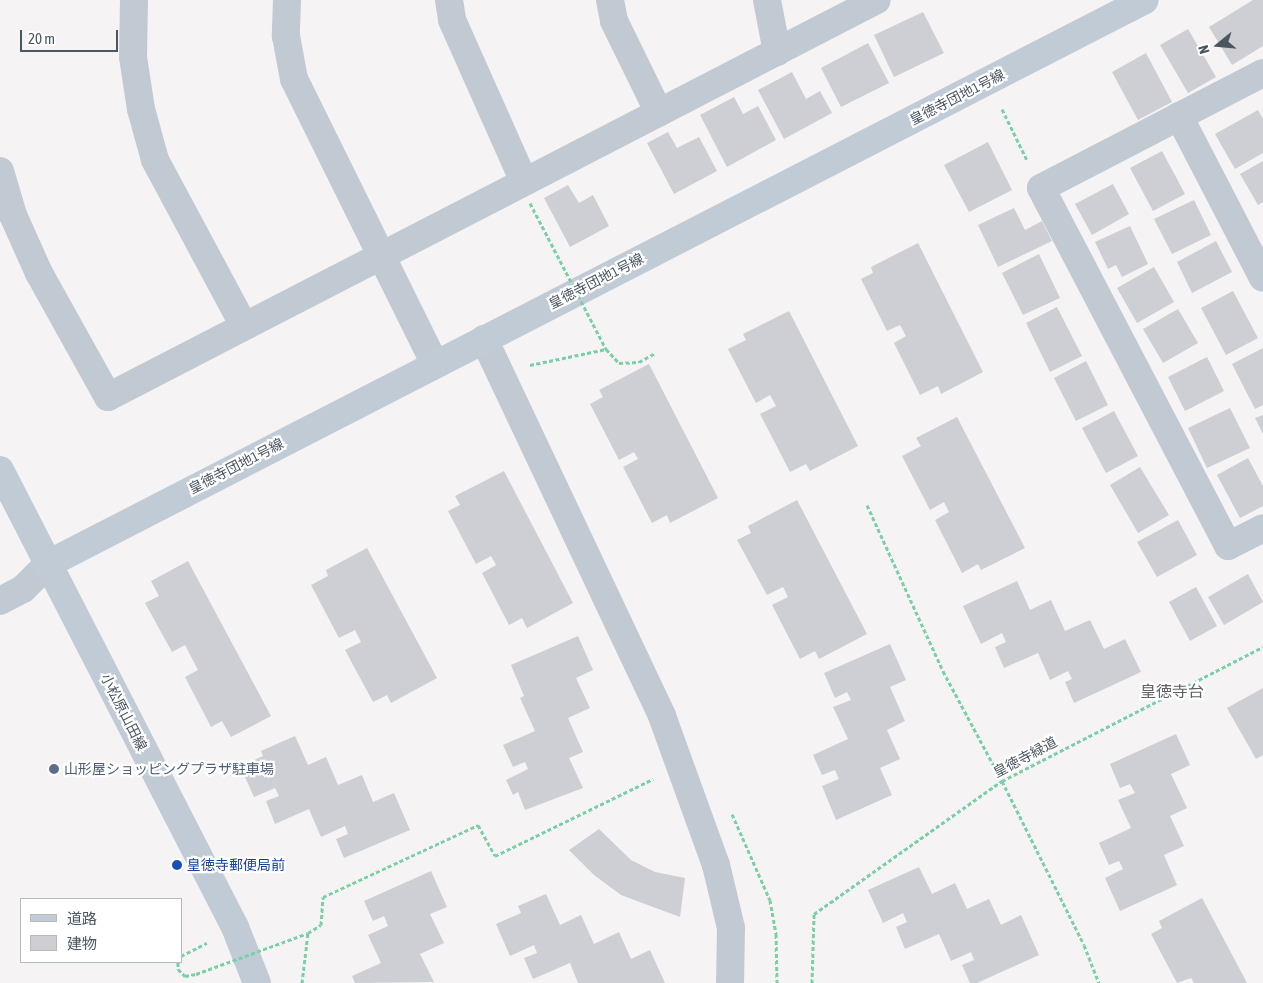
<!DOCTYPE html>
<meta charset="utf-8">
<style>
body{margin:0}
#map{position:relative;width:1263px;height:983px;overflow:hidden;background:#f5f3f3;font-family:"Asap Condensed","Noto Sans JP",sans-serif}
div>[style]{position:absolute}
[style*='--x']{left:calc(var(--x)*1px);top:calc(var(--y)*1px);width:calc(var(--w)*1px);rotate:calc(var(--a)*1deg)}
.building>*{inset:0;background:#cdcfd5}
.path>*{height:3px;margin-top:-1.5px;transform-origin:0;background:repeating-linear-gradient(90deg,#7ad0a6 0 4px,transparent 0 6.5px)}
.street>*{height:28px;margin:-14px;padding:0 14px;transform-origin:14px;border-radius:14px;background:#c1cad2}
.secondary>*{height:28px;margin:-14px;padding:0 14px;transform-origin:14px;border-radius:14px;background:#c1cbd6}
.path-bridge>*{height:3px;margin-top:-1.5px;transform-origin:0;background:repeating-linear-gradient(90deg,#7ad0a6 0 4px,transparent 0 6.5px)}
.dots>*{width:14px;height:14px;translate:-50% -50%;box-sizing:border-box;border:2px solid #fff;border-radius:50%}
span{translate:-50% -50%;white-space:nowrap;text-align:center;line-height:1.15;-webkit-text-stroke:4.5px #fff;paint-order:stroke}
.street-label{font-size:14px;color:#4a5661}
.service-label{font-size:14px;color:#4e5e75}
.left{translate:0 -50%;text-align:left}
.transit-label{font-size:14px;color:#164399}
.quarter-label{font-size:16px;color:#5f6368}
.legend{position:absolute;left:20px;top:898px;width:162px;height:65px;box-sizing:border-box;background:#fff;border:1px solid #b7bbc0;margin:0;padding:6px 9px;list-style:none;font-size:15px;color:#4a5661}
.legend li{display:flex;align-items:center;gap:10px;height:25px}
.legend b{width:25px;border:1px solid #b7bbc0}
.north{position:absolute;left:1193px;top:20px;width:50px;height:50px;-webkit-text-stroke:4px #fff;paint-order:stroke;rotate:253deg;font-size:14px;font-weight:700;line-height:20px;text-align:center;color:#4a5661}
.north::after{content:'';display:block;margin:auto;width:18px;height:22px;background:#4a5661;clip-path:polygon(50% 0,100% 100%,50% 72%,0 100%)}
.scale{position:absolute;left:20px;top:30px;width:98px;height:22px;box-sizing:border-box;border:2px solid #4a5661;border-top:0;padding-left:6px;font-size:15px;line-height:18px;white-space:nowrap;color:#4a5661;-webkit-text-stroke:4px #fff;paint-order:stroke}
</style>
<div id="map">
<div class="building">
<i style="clip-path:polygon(1253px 0,1263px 0,1263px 46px,1232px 65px,1209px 27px)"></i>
<i style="clip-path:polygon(923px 12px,944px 53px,894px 77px,874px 35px)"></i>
<i style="clip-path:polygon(1188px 29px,1216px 77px,1188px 93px,1160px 45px)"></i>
<i style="clip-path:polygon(868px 43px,889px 83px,841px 107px,821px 68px)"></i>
<i style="clip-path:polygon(1146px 53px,1172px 102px,1138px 120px,1112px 72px)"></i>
<i style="clip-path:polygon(792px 72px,806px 99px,820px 91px,832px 113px,784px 139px,758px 90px)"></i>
<i style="clip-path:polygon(734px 97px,743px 114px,758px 106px,776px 140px,727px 167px,700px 115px)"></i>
<i style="clip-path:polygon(1258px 110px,1263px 119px,1263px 153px,1235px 169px,1215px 134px)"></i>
<i style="clip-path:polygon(668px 132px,677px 148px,699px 137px,717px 171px,674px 194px,647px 143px)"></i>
<i style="clip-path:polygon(988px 142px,1012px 190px,969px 212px,944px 165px)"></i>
<i style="clip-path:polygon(1162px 151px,1185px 194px,1153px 211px,1130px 168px)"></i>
<i style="clip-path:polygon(1263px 161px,1263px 202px,1258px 205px,1240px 174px)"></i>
<i style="clip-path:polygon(1113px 184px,1129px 214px,1092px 235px,1075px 204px)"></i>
<i style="clip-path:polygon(568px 185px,579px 203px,593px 195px,609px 226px,570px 247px,544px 198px)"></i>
<i style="clip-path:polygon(1194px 200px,1211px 235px,1172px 254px,1154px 219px)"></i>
<i style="clip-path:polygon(1014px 208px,1025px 230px,1042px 221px,1052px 241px,998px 267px,978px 225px)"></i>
<i style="clip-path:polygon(1130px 226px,1148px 264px,1122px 277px,1116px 265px,1108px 269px,1095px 242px)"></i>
<i style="clip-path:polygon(1216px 241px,1232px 272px,1192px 293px,1177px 262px)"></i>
<i style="clip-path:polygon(918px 243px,983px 372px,941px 394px,938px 386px,920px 395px,894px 343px,906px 336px,900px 325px,887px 331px,861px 279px,873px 273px,871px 267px)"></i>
<i style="clip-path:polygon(1039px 254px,1060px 298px,1023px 315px,1002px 273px)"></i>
<i style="clip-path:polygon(1154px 267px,1174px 302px,1137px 323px,1117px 288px)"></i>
<i style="clip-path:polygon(1233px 291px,1258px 338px,1226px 355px,1201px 308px)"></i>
<i style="clip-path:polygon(1057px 307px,1082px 356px,1050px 372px,1026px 323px)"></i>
<i style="clip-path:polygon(1178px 309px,1198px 343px,1163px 363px,1143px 329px)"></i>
<i style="clip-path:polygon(789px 311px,858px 446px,810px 471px,806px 464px,790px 472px,760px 414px,776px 406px,770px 395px,756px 403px,728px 349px,746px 340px,743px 334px)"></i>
<i style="clip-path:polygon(1263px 348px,1263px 405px,1255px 409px,1232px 364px)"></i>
<i style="clip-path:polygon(1207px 357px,1224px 391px,1185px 411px,1168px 377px)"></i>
<i style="clip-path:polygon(1086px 361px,1108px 405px,1076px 421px,1054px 378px)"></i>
<i style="clip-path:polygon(649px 364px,718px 498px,670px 523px,667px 515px,652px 523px,623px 467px,638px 459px,634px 452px,619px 460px,590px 404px,603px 397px,599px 390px)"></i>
<i style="clip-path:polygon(1230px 408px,1250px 448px,1207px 468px,1188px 428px)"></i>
<i style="clip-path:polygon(1114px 411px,1138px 456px,1106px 473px,1082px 428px)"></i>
<i style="clip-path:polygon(1263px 415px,1263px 434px,1255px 418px)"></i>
<i style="clip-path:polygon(957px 417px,1025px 548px,981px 570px,978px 564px,962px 573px,935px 520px,949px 512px,944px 502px,930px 510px,902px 456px,921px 446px,916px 438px)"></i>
<i style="clip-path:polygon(1248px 458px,1263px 486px,1263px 506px,1240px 518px,1217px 475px)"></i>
<i style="clip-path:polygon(1140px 467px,1169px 515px,1138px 533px,1110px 485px)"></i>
<i style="clip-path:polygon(504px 471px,573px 603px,527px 628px,522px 618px,509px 625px,482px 573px,496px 565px,491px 556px,476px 564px,448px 511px,460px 505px,455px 496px)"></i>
<i style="clip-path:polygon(797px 500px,867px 634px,819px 659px,815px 651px,800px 659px,772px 605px,788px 597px,783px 587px,767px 595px,737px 540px,751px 533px,748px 526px)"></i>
<i style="clip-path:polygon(1178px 520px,1197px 555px,1157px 577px,1137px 542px)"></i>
<i style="clip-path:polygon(367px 548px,437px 678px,391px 703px,387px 695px,373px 702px,345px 650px,361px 642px,355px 630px,339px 638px,311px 585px,328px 576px,326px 570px)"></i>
<i style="clip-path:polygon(188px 561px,271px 716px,231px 737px,222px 721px,211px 727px,185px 677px,198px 670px,185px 645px,172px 652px,145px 603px,159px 596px,151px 581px)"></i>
<i style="clip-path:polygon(1248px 574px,1263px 602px,1224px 625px,1208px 597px)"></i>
<i style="clip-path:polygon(1017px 581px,1030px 610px,1051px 600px,1065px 631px,1090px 620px,1104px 649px,1125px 639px,1141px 672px,1074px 703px,1065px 682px,1072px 679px,1068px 671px,1050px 680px,1038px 653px,1004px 668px,995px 647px,1006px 642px,1002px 633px,981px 644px,963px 606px)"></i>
<i style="clip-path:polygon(1196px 587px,1217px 626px,1190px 641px,1169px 602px)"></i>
<i style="clip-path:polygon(578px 636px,593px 670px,576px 678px,590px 708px,568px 718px,583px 752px,569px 758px,583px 788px,525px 810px,518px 792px,513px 795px,506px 780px,528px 769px,525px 762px,513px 767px,503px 745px,535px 731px,520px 698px,524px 696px,511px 665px)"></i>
<i style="clip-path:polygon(890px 644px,906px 680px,890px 687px,905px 721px,887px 730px,900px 759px,880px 768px,892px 795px,836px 820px,822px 786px,839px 779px,835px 770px,822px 775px,813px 755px,848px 739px,833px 707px,851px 700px,847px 692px,835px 698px,824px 673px)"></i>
<i style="clip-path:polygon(1263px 688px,1263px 755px,1256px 759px,1227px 708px)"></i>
<i style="clip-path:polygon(1176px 734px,1190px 765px,1171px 774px,1187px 808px,1170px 816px,1184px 846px,1164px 855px,1177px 885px,1120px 911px,1105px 878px,1123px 869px,1119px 861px,1109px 865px,1099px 843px,1131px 828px,1118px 800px,1135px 793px,1130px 784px,1120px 788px,1110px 764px)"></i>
<i style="clip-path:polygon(295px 736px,308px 765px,326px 757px,338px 785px,362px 775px,373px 802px,394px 793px,410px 830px,344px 858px,336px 839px,348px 834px,345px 826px,321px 837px,309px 809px,275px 824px,266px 801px,279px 796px,275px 788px,254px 797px,240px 766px,263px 756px,261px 751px)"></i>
<i style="clip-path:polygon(599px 829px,631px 860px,655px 872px,685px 878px,680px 917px,621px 895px,594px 875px,569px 850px)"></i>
<i style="clip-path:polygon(919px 867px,932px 894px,955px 883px,967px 909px,989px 899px,1001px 925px,1021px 915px,1039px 955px,977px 983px,970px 983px,962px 965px,974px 960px,971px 952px,951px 961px,939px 934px,905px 949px,896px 927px,907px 922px,903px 913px,883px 923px,868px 890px)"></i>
<i style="clip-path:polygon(431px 871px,447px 907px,430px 914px,444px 943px,420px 954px,434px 982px,355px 983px,352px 976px,381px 963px,368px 935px,388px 926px,384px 916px,373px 921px,364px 901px)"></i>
<i style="clip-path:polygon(546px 894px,560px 925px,581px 915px,594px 944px,619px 932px,631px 959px,650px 950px,665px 983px,578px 983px,570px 963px,533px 979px,524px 958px,537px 953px,534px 945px,510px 956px,496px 924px,521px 913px,518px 906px)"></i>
<i style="clip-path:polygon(1202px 898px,1247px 983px,1194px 983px,1191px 978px,1177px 983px,1151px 934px,1162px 928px,1159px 921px)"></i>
</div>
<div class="path">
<i style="--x:1002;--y:109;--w:57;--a:63.9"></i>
<i style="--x:530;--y:365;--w:78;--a:-11.9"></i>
<i style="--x:606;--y:349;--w:19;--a:47"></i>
<i style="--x:619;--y:363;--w:20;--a:-3"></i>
<i style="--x:639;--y:362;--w:18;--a:-29"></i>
<i style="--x:867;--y:505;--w:183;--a:65.4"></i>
<i style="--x:943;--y:671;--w:125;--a:61.8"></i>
<i style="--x:1002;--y:781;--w:183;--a:63.4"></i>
<i style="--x:1084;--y:945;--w:41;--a:68.5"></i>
<i style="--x:732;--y:814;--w:94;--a:66.2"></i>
<i style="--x:770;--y:900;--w:35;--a:80"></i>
<i style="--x:776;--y:934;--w:49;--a:88.8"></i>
<i style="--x:181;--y:956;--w:29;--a:-27"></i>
<i style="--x:178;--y:962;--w:7;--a:90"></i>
<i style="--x:178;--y:969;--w:10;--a:45"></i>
<i style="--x:185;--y:976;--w:11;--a:-10"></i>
<i style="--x:302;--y:983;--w:50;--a:-83.2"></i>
<i style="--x:308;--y:933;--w:15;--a:-32"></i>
<i style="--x:321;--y:925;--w:28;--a:-86"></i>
<i style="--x:323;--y:897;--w:171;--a:-24.9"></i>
<i style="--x:478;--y:825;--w:35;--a:61"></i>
<i style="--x:495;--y:856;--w:176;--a:-26"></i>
<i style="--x:812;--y:983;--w:69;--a:-88.3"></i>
<i style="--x:814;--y:914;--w:230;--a:-35.3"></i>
<i style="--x:1002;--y:781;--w:293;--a:-27.2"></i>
</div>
<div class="street">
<i style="--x:134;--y:0;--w:57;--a:91"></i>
<i style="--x:133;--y:57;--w:53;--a:81.3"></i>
<i style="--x:141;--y:109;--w:53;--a:74.6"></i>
<i style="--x:155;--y:160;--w:188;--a:61.8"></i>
<i style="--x:287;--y:0;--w:36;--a:92"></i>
<i style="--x:286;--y:36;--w:44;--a:79.5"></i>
<i style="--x:294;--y:79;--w:318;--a:63.7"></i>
<i style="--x:449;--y:0;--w:20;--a:81"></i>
<i style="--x:452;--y:20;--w:177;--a:66"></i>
<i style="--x:610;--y:0;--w:21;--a:79"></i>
<i style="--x:614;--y:21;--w:102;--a:63.9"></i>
<i style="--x:767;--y:0;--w:53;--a:79.1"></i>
<i style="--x:1263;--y:73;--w:250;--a:152.6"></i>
<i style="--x:1041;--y:188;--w:404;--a:62.4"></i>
<i style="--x:1228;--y:546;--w:39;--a:-27"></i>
<i style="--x:1179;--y:116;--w:182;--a:62.6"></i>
<i style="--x:0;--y:171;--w:46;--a:73.5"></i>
<i style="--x:13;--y:215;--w:64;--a:65.9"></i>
<i style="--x:39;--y:273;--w:142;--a:60.9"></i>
<i style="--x:108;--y:397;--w:865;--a:-27.31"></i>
<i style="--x:484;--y:339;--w:417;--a:64.7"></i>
<i style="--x:662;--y:716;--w:158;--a:70.1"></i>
<i style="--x:716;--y:865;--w:65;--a:76.6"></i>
<i style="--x:731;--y:928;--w:55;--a:91"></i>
<i style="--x:0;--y:601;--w:26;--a:-28"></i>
<i style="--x:23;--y:589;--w:35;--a:-45"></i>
</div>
<div class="secondary">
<i style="--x:0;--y:470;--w:514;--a:62.79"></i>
<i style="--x:235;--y:927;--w:60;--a:68.6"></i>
<i style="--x:48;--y:564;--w:1233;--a:-27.21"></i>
</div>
<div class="path-bridge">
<i style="--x:530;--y:203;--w:165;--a:62.5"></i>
<i style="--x:196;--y:974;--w:119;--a:-20.1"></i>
</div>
<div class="dots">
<i style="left:54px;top:769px;background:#5c6f8a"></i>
<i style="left:177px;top:865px;background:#1a4fb4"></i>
</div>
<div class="street-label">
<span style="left:957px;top:97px;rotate:-27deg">皇徳寺団地1号線</span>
<span style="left:596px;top:281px;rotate:-27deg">皇徳寺団地1号線</span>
<span style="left:236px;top:466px;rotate:-27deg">皇徳寺団地1号線</span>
<span style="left:124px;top:712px;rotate:63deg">小松原山田線</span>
<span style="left:1025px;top:757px;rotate:-28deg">皇徳寺緑道</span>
</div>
<div class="service-label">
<span class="left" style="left:64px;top:769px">山形屋ショッピングプラザ駐車場</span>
</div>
<div class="transit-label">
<span class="left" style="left:187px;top:865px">皇徳寺郵便局前</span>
</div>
<div class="quarter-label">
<span style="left:1172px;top:691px">皇徳寺台</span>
</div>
<ul class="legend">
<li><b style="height:6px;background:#c1cbd6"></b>道路</li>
<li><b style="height:14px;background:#cdcfd5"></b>建物</li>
</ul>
<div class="north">N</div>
<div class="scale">20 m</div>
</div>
